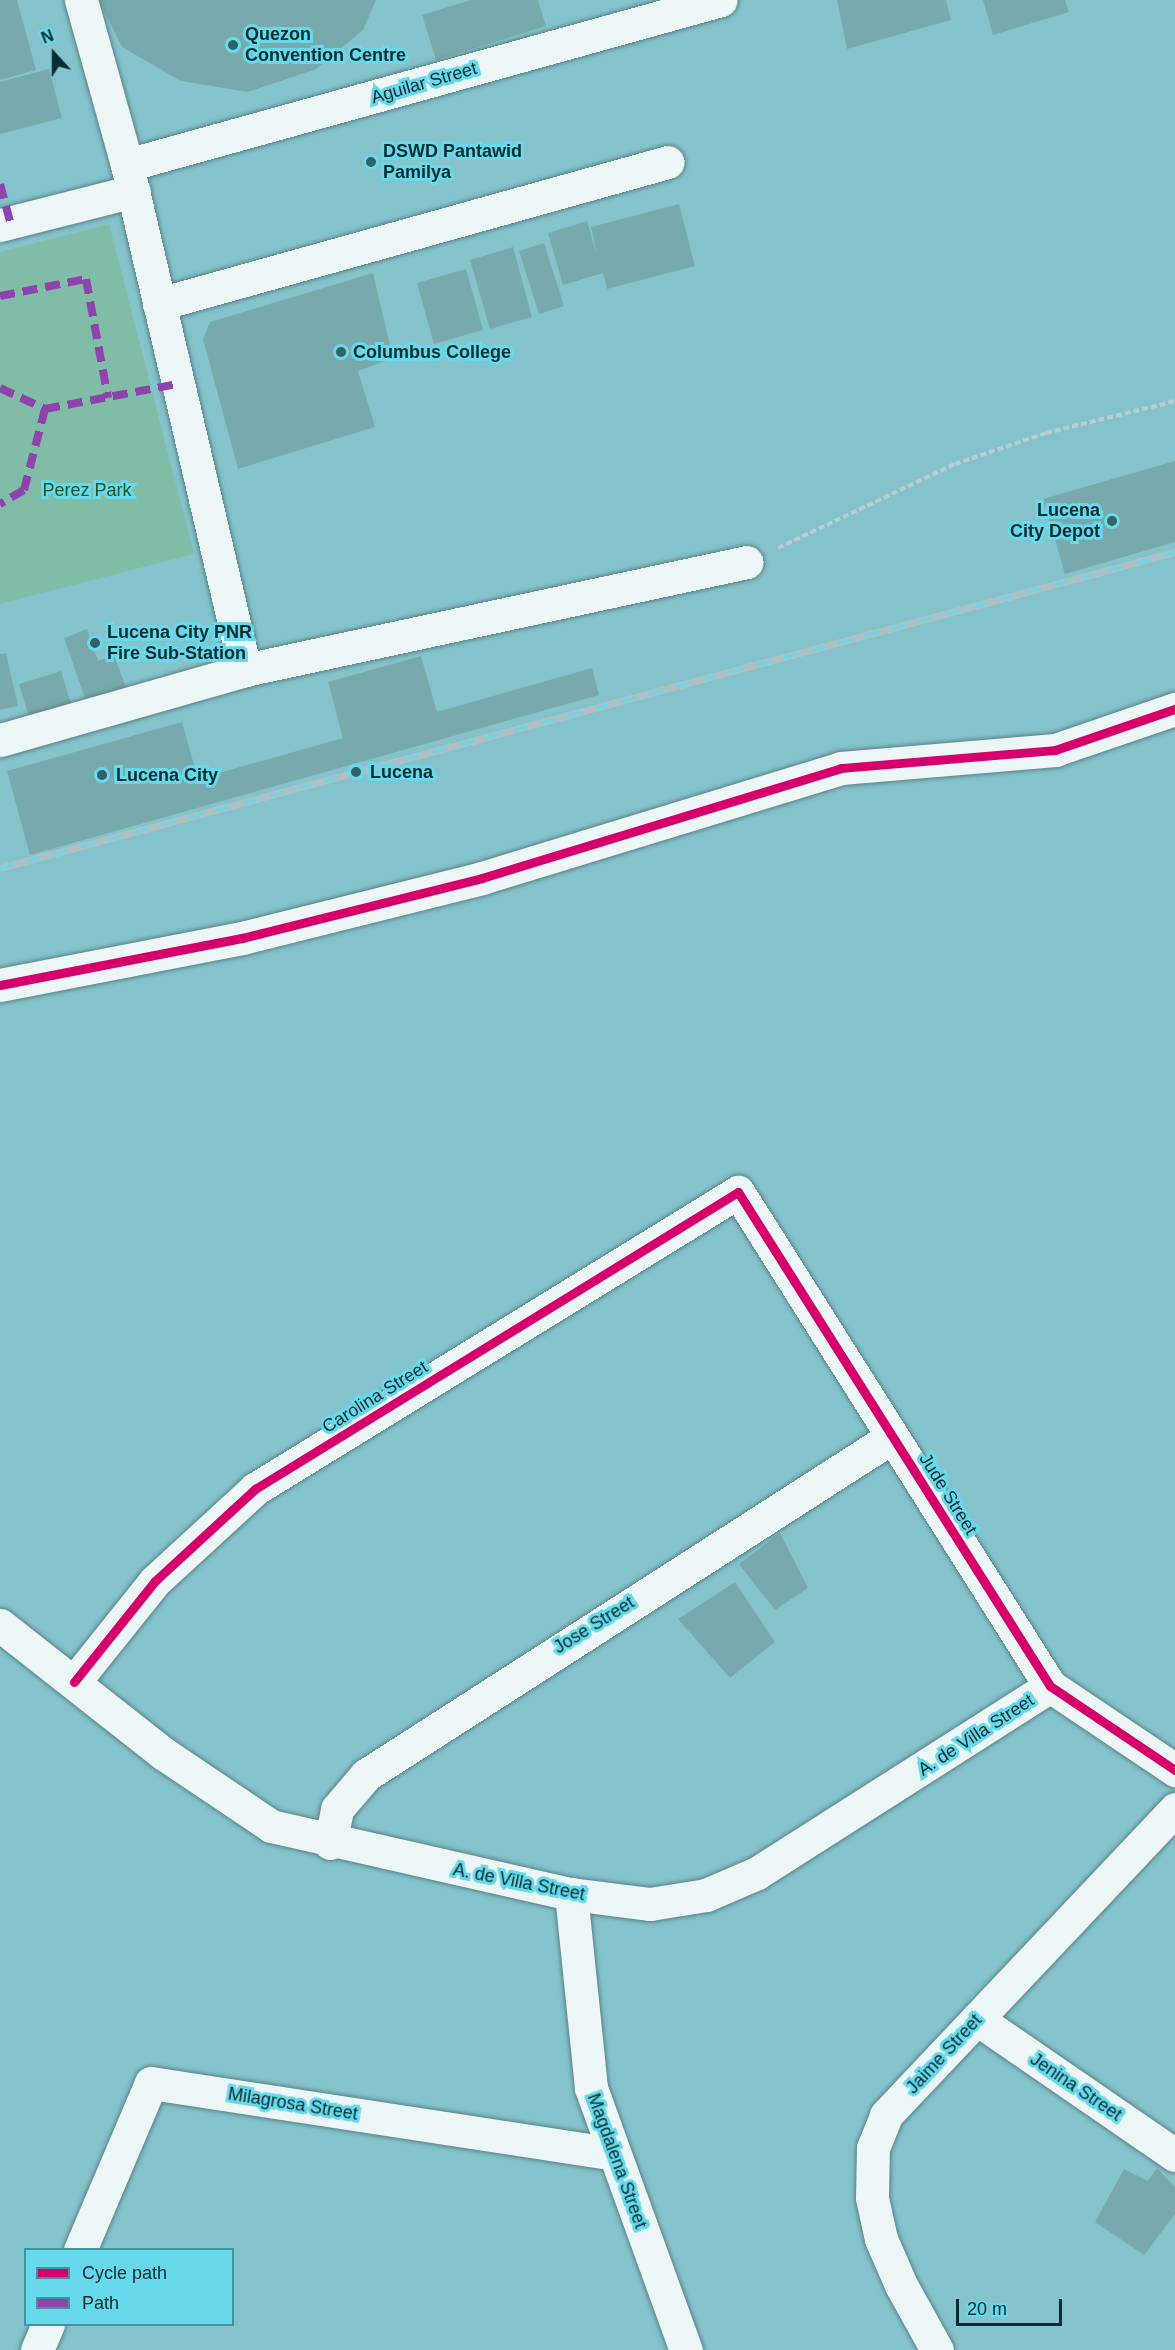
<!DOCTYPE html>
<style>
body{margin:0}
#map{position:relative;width:1175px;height:2350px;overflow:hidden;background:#85c3cc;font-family:Helvetica,sans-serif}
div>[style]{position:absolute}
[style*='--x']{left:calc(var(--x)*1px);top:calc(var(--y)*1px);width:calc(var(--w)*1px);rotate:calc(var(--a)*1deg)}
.green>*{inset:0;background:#81bca6}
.building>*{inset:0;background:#78aaad}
.path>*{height:4px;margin-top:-2px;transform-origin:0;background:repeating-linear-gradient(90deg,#b9cdd0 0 6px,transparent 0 9px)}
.roads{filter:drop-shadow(0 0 2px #5a8287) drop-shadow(0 0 2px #5a8287)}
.minor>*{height:33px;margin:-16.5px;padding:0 16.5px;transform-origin:16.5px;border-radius:16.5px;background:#edf6f7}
.rail>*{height:7px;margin-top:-3.5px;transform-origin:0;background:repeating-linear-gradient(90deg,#67d9ea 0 14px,#b0c1c4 0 28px);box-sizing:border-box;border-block:2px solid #b0c1c4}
.quiet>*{height:8px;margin-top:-4px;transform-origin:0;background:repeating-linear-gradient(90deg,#8e44ad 0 15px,transparent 0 23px)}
.cycleway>*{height:9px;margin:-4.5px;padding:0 4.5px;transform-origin:4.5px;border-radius:4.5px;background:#d6006c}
.dots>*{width:16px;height:16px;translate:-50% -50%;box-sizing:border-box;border:3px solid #67d9ea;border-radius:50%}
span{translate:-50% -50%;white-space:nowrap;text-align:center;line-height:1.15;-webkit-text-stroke:6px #67d9ea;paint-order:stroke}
.poi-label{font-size:18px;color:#062d32;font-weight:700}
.left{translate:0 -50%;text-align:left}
.right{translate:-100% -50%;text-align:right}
.street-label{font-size:18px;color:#062d32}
.park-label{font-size:18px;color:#1d562b}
.legend{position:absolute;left:24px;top:2248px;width:210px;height:78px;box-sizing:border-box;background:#67d9ea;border:2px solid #4094a0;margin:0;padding:8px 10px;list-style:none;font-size:18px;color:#062d32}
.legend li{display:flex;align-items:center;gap:12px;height:30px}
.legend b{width:30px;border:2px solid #4094a0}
.north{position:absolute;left:24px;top:24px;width:60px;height:60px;-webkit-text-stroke:4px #67d9ea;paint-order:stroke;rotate:339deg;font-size:16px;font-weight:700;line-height:24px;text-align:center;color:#062d32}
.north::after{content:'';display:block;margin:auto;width:21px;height:27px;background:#062d32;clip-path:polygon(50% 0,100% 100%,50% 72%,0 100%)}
.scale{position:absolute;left:956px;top:2299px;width:106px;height:27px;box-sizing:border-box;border:3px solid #062d32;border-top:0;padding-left:8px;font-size:18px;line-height:21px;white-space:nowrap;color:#062d32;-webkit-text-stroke:4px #67d9ea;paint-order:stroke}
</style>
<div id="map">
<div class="green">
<i style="clip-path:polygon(109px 224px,194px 554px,0 604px,0 252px)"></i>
</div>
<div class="building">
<i style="clip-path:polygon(0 0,17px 0,36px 70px,0 80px)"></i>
<i style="clip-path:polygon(99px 0,376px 0,363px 30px,316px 69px,248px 92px,181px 81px,122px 47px)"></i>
<i style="clip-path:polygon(471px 0,538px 0,546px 26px,436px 60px,422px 15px)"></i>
<i style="clip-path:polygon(837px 0,946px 0,951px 20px,847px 49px)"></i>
<i style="clip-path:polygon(983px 0,1065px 0,1069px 12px,993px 35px)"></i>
<i style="clip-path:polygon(49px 69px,62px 118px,0 134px,0 82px)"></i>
<i style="clip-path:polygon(679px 204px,695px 266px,607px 289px,603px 273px,563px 285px,548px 233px,587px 221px,597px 255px,591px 227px)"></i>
<i style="clip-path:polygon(544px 243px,564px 306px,539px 314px,519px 251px)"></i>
<i style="clip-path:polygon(513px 247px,532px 317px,490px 329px,470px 260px)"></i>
<i style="clip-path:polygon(466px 269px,483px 330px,434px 344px,417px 283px)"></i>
<i style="clip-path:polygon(373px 273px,393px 358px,358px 371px,375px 427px,238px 469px,203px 339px,210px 322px)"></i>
<i style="clip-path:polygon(1175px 461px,1175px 542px,1065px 574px,1043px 499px)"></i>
<i style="clip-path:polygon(87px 629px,98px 661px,114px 655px,127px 690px,87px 704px,64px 638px)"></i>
<i style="clip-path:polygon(6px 653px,18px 706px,0 710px,0 654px)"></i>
<i style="clip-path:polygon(421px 656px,437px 712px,592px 668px,599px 695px,30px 855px,7px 771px,182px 722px,198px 779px,343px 738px,328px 682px)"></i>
<i style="clip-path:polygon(61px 671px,72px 707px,30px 720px,19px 684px)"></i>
<i style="clip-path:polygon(780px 1533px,808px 1588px,775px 1610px,739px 1564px)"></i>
<i style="clip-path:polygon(735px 1582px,775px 1642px,730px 1678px,678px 1619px)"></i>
<i style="clip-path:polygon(1157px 2168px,1175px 2187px,1175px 2214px,1144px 2255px,1095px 2222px,1124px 2169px,1148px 2181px)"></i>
</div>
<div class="path">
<i style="--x:778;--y:548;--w:196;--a:-25.4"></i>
<i style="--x:955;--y:464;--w:96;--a:-18.8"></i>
<i style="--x:1046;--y:433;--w:133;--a:-13.9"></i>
</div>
<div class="roads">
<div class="minor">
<i style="--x:81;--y:0;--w:171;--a:74.4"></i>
<i style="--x:127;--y:165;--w:519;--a:76.85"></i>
<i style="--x:127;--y:165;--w:616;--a:-15.52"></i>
<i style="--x:0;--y:225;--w:138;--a:-14.2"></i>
<i style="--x:159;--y:304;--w:528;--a:-15.59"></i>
<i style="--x:0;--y:740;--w:255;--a:-15.9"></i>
<i style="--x:245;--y:670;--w:513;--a:-12.14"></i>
<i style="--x:0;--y:985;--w:247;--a:-11"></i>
<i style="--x:242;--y:938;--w:247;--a:-14"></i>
<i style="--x:482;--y:878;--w:375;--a:-17"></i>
<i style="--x:841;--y:768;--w:215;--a:-4.8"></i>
<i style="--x:1055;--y:750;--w:127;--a:-18.9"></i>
<i style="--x:0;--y:1625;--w:209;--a:38.2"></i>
<i style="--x:164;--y:1754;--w:129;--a:33.9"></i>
<i style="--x:271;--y:1826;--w:308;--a:12.8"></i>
<i style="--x:571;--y:1894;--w:80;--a:7.2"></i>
<i style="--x:650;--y:1904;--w:57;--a:-9.1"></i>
<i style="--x:706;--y:1895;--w:56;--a:-23.3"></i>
<i style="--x:757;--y:1873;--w:348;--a:-32.5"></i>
<i style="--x:74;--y:1682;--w:129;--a:-51.3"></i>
<i style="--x:155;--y:1581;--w:136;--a:-42.6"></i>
<i style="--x:255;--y:1489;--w:567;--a:-31.59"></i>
<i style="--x:738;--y:1192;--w:584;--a:57.72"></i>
<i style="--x:1050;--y:1686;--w:151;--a:33.9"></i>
<i style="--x:330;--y:1843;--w:35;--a:-78"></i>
<i style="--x:337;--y:1809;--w:45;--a:-49.5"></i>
<i style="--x:366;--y:1775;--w:625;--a:-32.72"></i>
<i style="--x:571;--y:1894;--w:195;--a:84.1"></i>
<i style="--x:591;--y:2088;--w:279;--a:70.1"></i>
<i style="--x:977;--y:2019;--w:240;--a:34.5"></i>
<i style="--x:80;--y:2250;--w:181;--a:-67"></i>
<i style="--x:151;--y:2083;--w:468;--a:8.7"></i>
<i style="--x:37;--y:2350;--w:28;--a:-67"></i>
<i style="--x:937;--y:2350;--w:74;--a:-119"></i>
<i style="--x:901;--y:2285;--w:50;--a:-113.5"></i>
<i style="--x:881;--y:2239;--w:42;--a:-102.4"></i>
<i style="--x:872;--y:2198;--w:50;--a:-88.9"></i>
<i style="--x:873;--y:2148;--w:35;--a:-68"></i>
<i style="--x:886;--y:2115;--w:421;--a:-46.6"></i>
</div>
</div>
<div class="rail">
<i style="--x:0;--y:868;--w:1217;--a:-15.05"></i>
</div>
<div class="quiet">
<i style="--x:0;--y:184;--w:39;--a:75"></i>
<i style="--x:0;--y:296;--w:88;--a:-11.2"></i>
<i style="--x:86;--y:279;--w:121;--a:79.5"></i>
<i style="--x:0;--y:388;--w:50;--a:25"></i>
<i style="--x:45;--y:409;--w:84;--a:104.5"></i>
<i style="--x:24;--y:490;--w:28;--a:150"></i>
<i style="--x:45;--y:409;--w:134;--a:-10.7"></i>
</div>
<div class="cycleway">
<i style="--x:0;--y:985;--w:247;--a:-11"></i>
<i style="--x:242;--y:938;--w:247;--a:-14"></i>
<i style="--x:482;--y:878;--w:375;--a:-17"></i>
<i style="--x:841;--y:768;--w:215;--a:-4.8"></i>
<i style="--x:1055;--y:750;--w:127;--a:-18.9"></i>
<i style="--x:74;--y:1682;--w:129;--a:-51.3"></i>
<i style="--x:155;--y:1581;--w:136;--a:-42.6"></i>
<i style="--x:255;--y:1489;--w:567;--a:-31.59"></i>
<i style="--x:738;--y:1192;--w:584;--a:57.72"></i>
<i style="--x:1050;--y:1686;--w:151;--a:33.9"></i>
</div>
<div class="dots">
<i style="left:233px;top:45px;background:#326268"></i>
<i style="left:371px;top:162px;background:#326268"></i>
<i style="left:341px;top:352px;background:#326268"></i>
<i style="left:1112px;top:521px;background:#326268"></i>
<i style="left:95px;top:643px;background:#326268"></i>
<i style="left:356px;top:772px;background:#326268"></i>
<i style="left:102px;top:775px;background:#326268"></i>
</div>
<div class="poi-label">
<span class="left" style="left:245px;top:45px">Quezon<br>Convention Centre</span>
<span class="left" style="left:383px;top:162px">DSWD Pantawid<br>Pamilya</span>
<span class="left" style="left:353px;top:352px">Columbus College</span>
<span class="right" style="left:1100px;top:521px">Lucena<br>City Depot</span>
<span class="left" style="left:107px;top:643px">Lucena City PNR<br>Fire Sub-Station</span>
<span class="left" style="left:370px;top:772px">Lucena</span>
<span class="left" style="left:116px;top:775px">Lucena City</span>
</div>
<div class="street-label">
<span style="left:424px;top:83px;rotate:-16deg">Aguilar Street</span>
<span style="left:375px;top:1397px;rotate:-32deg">Carolina Street</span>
<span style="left:948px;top:1494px;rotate:58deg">Jude Street</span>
<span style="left:594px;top:1625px;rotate:-32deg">Jose Street</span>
<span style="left:976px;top:1735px;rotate:-33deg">A. de Villa Street</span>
<span style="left:519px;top:1882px;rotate:11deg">A. de Villa Street</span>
<span style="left:944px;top:2054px;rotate:-47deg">Jaime Street</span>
<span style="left:1076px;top:2087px;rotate:34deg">Jenina Street</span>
<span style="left:293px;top:2104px;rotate:9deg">Milagrosa Street</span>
<span style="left:617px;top:2161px;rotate:70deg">Magdalena Street</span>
</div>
<div class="park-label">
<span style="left:87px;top:490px">Perez Park</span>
</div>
<ul class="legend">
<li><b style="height:8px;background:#d6006c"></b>Cycle path</li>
<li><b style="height:8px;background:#8e44ad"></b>Path</li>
</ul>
<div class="north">N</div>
<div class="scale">20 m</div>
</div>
